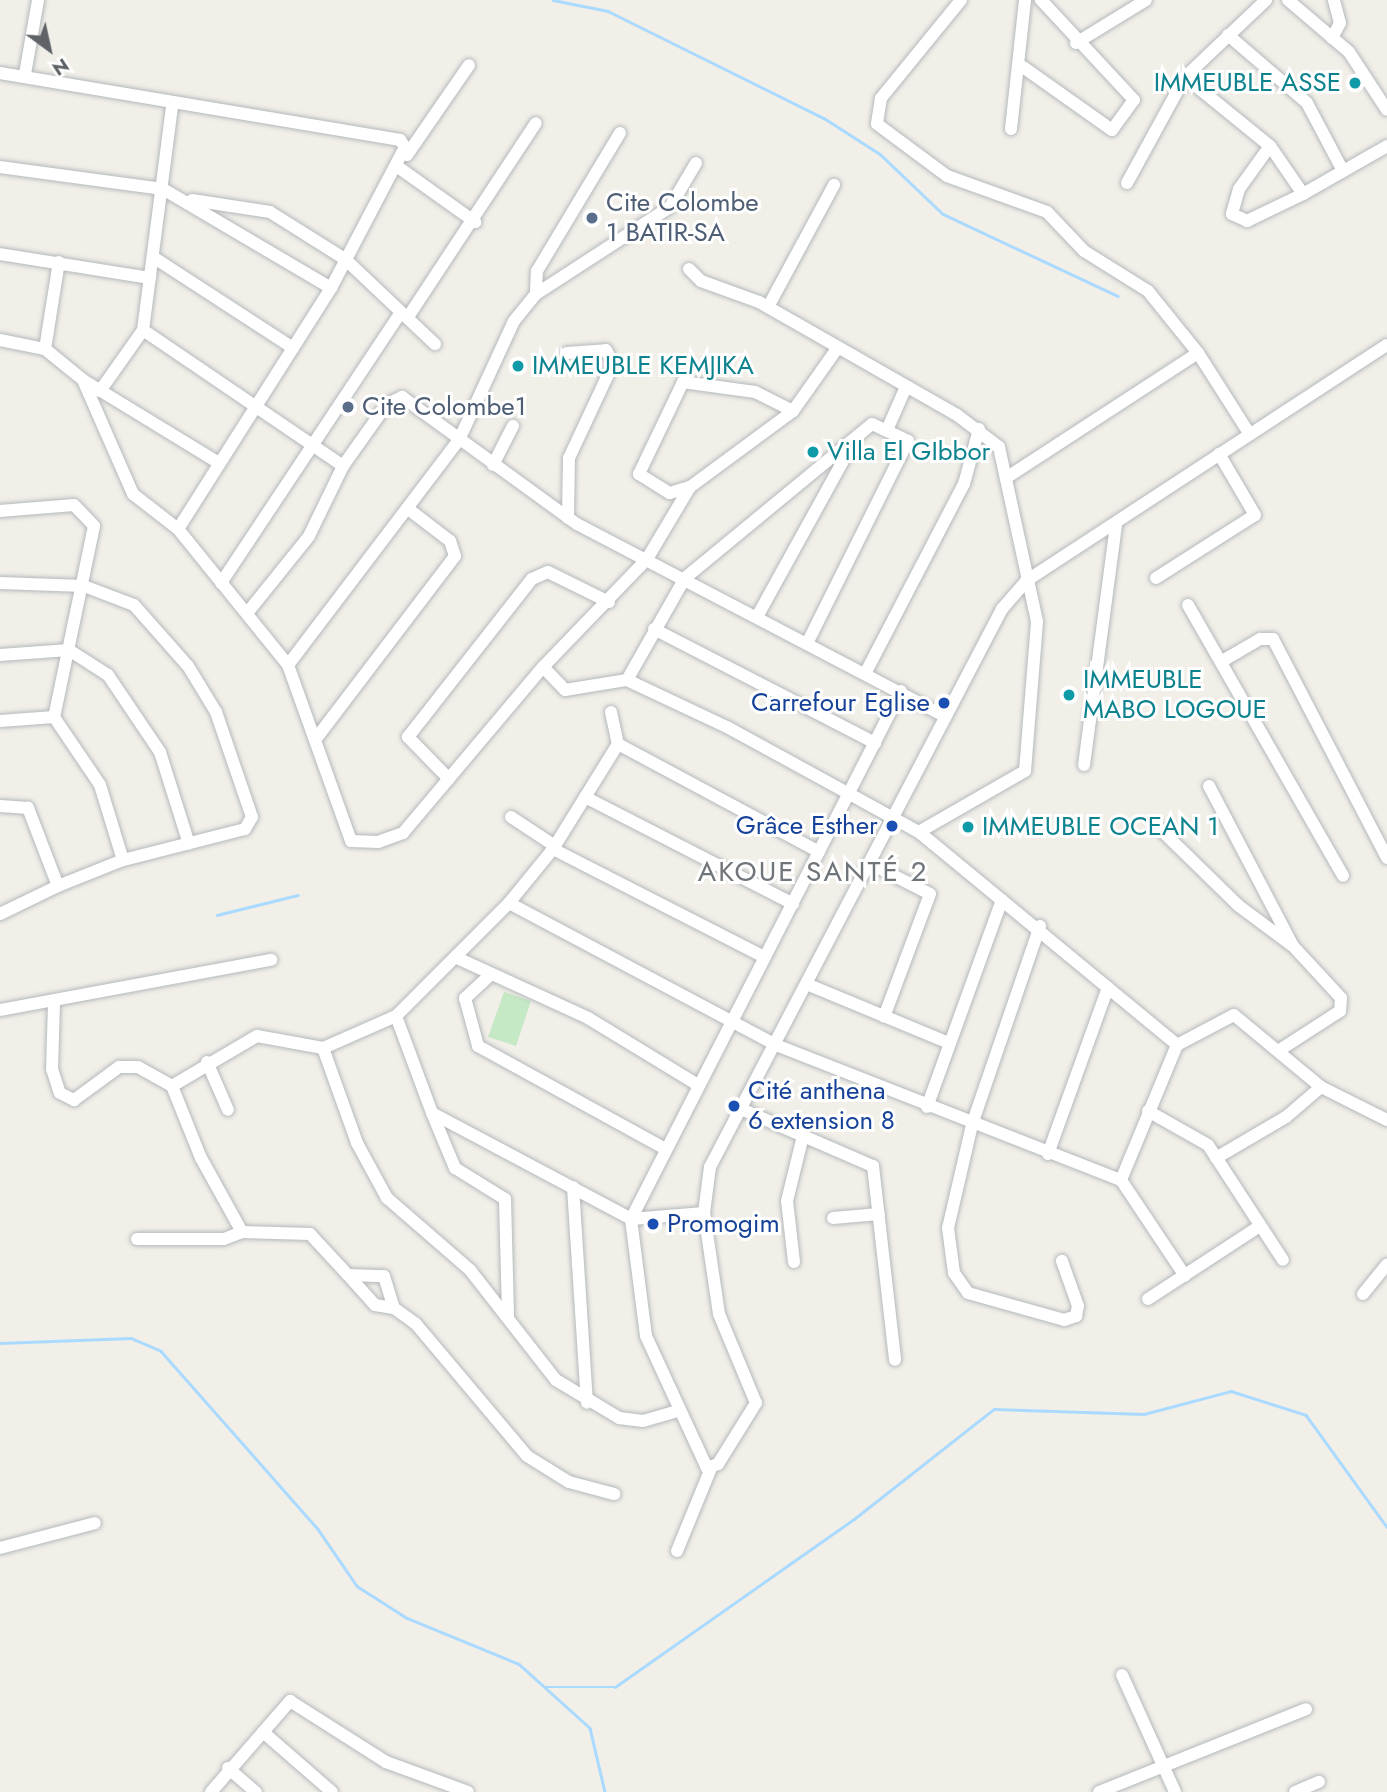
<!DOCTYPE html>
<meta charset="utf-8">
<style>
body{margin:0}
#map{position:relative;width:1387px;height:1792px;overflow:hidden;background:#f1efe8;font-family:Jost,sans-serif}
div>[style]{position:absolute}
[style*='--x']{left:calc(var(--x)*1px);top:calc(var(--y)*1px);width:calc(var(--w)*1px);rotate:calc(var(--a)*1deg)}
.green>*{inset:0;background:#c5e8c5}
.stream>*{height:2.5px;margin:-1.25px;padding:0 1.25px;transform-origin:1.25px;border-radius:1.25px;background:#aadaff}
.roads{filter:drop-shadow(0 0 2px #b5b8bc) drop-shadow(0 0 2px #b5b8bc)}
.minor>*{height:12px;margin:-6px;padding:0 6px;transform-origin:6px;border-radius:6px;background:#fff}
.dots>*{width:19px;height:19px;translate:-50% -50%;box-sizing:border-box;border:4px solid #fff;border-radius:50%}
span{translate:-50% -50%;white-space:nowrap;text-align:center;line-height:1.15;-webkit-text-stroke:6px #fff;paint-order:stroke}
.culture-label{font-size:26px;color:#0d838f}
.right{translate:-100% -50%;text-align:right}
.left{translate:0 -50%;text-align:left}
.service-label{font-size:26px;color:#4e5e75}
.transit-label{font-size:26px;color:#164399}
.neighbourhood-label{font-size:28px;color:#70757a;letter-spacing:2px}
.north{position:absolute;left:14px;top:14px;width:70px;height:70px;-webkit-text-stroke:5px #fff;paint-order:stroke;rotate:147deg;font-size:19px;font-weight:700;line-height:28px;text-align:center;color:#5f6368}
.north::after{content:'';display:block;margin:auto;width:24px;height:32px;background:#5f6368;clip-path:polygon(50% 0,100% 100%,50% 72%,0 100%)}
</style>
<div id="map">
<div class="green">
<i style="clip-path:polygon(504px 992px,531px 1001px,516px 1046px,488px 1037px)"></i>
</div>
<div class="stream">
<i style="--x:553;--y:0;--w:56;--a:11.3"></i>
<i style="--x:608;--y:11;--w:241;--a:26.4"></i>
<i style="--x:824;--y:118;--w:67;--a:32.7"></i>
<i style="--x:880;--y:154;--w:87;--a:43.6"></i>
<i style="--x:943;--y:214;--w:193;--a:25.1"></i>
<i style="--x:217;--y:915;--w:83;--a:-13.9"></i>
<i style="--x:0;--y:1343;--w:131;--a:-2.2"></i>
<i style="--x:131;--y:1338;--w:33;--a:23"></i>
<i style="--x:161;--y:1351;--w:237;--a:48.6"></i>
<i style="--x:318;--y:1529;--w:69;--a:55.6"></i>
<i style="--x:357;--y:1586;--w:59;--a:32.6"></i>
<i style="--x:407;--y:1618;--w:121;--a:22.3"></i>
<i style="--x:519;--y:1664;--w:96;--a:42"></i>
<i style="--x:590;--y:1728;--w:66;--a:76.8"></i>
<i style="--x:544;--y:1687;--w:71;--a:0"></i>
<i style="--x:615;--y:1687;--w:292;--a:-35.1"></i>
<i style="--x:854;--y:1519;--w:178;--a:-38.2"></i>
<i style="--x:994;--y:1409;--w:150;--a:1.9"></i>
<i style="--x:1144;--y:1414;--w:90;--a:-14.8"></i>
<i style="--x:1231;--y:1391;--w:79;--a:17.7"></i>
<i style="--x:1306;--y:1415;--w:138;--a:54.1"></i>
</div>
<div class="roads">
<div class="minor">
<i style="--x:961;--y:0;--w:127;--a:129.2"></i>
<i style="--x:881;--y:98;--w:26;--a:99"></i>
<i style="--x:877;--y:124;--w:87;--a:36.6"></i>
<i style="--x:947;--y:176;--w:106;--a:19.8"></i>
<i style="--x:1047;--y:212;--w:54;--a:46.5"></i>
<i style="--x:1084;--y:251;--w:75;--a:32"></i>
<i style="--x:1148;--y:291;--w:80;--a:51.1"></i>
<i style="--x:1198;--y:353;--w:95;--a:57.5"></i>
<i style="--x:1288;--y:0;--w:80;--a:40.4"></i>
<i style="--x:1349;--y:52;--w:69;--a:56.8"></i>
<i style="--x:1228;--y:35;--w:104;--a:40.7"></i>
<i style="--x:1307;--y:103;--w:77;--a:62.1"></i>
<i style="--x:1332;--y:38;--w:17;--a:-62"></i>
<i style="--x:1340;--y:23;--w:24;--a:-105"></i>
<i style="--x:1076;--y:43;--w:82;--a:-31.6"></i>
<i style="--x:1023;--y:67;--w:109;--a:35.3"></i>
<i style="--x:1112;--y:130;--w:37;--a:-54"></i>
<i style="--x:1134;--y:100;--w:137;--a:-132.9"></i>
<i style="--x:0;--y:73;--w:406;--a:9.5"></i>
<i style="--x:400;--y:140;--w:9;--a:54"></i>
<i style="--x:405;--y:147;--w:159;--a:117.7"></i>
<i style="--x:331;--y:288;--w:285;--a:122.4"></i>
<i style="--x:25;--y:74;--w:75;--a:-80"></i>
<i style="--x:1185;--y:77;--w:109;--a:39.1"></i>
<i style="--x:1011;--y:129;--w:130;--a:-83.8"></i>
<i style="--x:407;--y:155;--w:109;--a:-55.4"></i>
<i style="--x:0;--y:167;--w:164;--a:7.7"></i>
<i style="--x:163;--y:189;--w:195;--a:30.5"></i>
<i style="--x:398;--y:167;--w:95;--a:35.5"></i>
<i style="--x:1127;--y:183;--w:121;--a:-61.3"></i>
<i style="--x:1185;--y:77;--w:112;--a:-43.5"></i>
<i style="--x:1303;--y:194;--w:58;--a:-124.5"></i>
<i style="--x:1270;--y:146;--w:53;--a:125.8"></i>
<i style="--x:1239;--y:189;--w:26;--a:106"></i>
<i style="--x:1232;--y:214;--w:17;--a:25"></i>
<i style="--x:1247;--y:221;--w:62;--a:-25.7"></i>
<i style="--x:1303;--y:194;--w:97;--a:-29.7"></i>
<i style="--x:192;--y:200;--w:79;--a:8.7"></i>
<i style="--x:270;--y:212;--w:89;--a:32.1"></i>
<i style="--x:345;--y:259;--w:124;--a:43.4"></i>
<i style="--x:0;--y:254;--w:152;--a:9.1"></i>
<i style="--x:153;--y:257;--w:167;--a:33"></i>
<i style="--x:689;--y:269;--w:17;--a:45"></i>
<i style="--x:701;--y:281;--w:62;--a:19.9"></i>
<i style="--x:759;--y:302;--w:228;--a:29.7"></i>
<i style="--x:957;--y:415;--w:53;--a:37.3"></i>
<i style="--x:999;--y:447;--w:179;--a:77.7"></i>
<i style="--x:1037;--y:622;--w:149;--a:94.6"></i>
<i style="--x:1025;--y:771;--w:122;--a:150.1"></i>
<i style="--x:536;--y:294;--w:23;--a:-88"></i>
<i style="--x:537;--y:271;--w:161;--a:-59"></i>
<i style="--x:768;--y:307;--w:139;--a:-61.6"></i>
<i style="--x:408;--y:317;--w:232;--a:-56.6"></i>
<i style="--x:143;--y:330;--w:242;--a:34.2"></i>
<i style="--x:0;--y:340;--w:46;--a:11.3"></i>
<i style="--x:45;--y:349;--w:49;--a:39.2"></i>
<i style="--x:83;--y:380;--w:159;--a:31.4"></i>
<i style="--x:45;--y:349;--w:88;--a:-80.9"></i>
<i style="--x:567;--y:353;--w:39;--a:-4"></i>
<i style="--x:606;--y:350;--w:16;--a:63"></i>
<i style="--x:613;--y:364;--w:104;--a:115.1"></i>
<i style="--x:569;--y:458;--w:60;--a:91"></i>
<i style="--x:83;--y:380;--w:124;--a:66.3"></i>
<i style="--x:133;--y:494;--w:57;--a:37.9"></i>
<i style="--x:178;--y:529;--w:175;--a:51"></i>
<i style="--x:288;--y:665;--w:187;--a:70.3"></i>
<i style="--x:351;--y:841;--w:27;--a:2"></i>
<i style="--x:378;--y:842;--w:27;--a:-20"></i>
<i style="--x:403;--y:833;--w:217;--a:-49.9"></i>
<i style="--x:543;--y:667;--w:150;--a:-46.1"></i>
<i style="--x:647;--y:559;--w:84;--a:-59.2"></i>
<i style="--x:100;--y:391;--w:75;--a:-54.8"></i>
<i style="--x:143;--y:330;--w:226;--a:-82.6"></i>
<i style="--x:793;--y:411;--w:42;--a:-153.4"></i>
<i style="--x:755;--y:392;--w:73;--a:-172.1"></i>
<i style="--x:683;--y:382;--w:102;--a:115.6"></i>
<i style="--x:639;--y:474;--w:36;--a:32"></i>
<i style="--x:670;--y:493;--w:21;--a:-17"></i>
<i style="--x:690;--y:487;--w:128;--a:-36.4"></i>
<i style="--x:793;--y:411;--w:75;--a:-54.8"></i>
<i style="--x:887;--y:430;--w:47;--a:-66.2"></i>
<i style="--x:493;--y:465;--w:44;--a:-62.9"></i>
<i style="--x:1006;--y:478;--w:229;--a:-33.1"></i>
<i style="--x:0;--y:511;--w:74;--a:-4.6"></i>
<i style="--x:74;--y:505;--w:29;--a:46"></i>
<i style="--x:94;--y:526;--w:195;--a:101.8"></i>
<i style="--x:54;--y:717;--w:82;--a:55.9"></i>
<i style="--x:100;--y:785;--w:78;--a:73"></i>
<i style="--x:1156;--y:578;--w:117;--a:-32.5"></i>
<i style="--x:1255;--y:515;--w:71;--a:-120.5"></i>
<i style="--x:0;--y:583;--w:84;--a:2"></i>
<i style="--x:84;--y:586;--w:53;--a:20.8"></i>
<i style="--x:134;--y:605;--w:81;--a:48.5"></i>
<i style="--x:188;--y:666;--w:54;--a:58.7"></i>
<i style="--x:216;--y:712;--w:111;--a:71.1"></i>
<i style="--x:252;--y:817;--w:14;--a:120"></i>
<i style="--x:245;--y:829;--w:126;--a:165.7"></i>
<i style="--x:123;--y:860;--w:70;--a:158.2"></i>
<i style="--x:58;--y:886;--w:84;--a:-111"></i>
<i style="--x:28;--y:808;--w:28;--a:-176"></i>
<i style="--x:221;--y:583;--w:322;--a:-56.4"></i>
<i style="--x:1188;--y:605;--w:312;--a:60.2"></i>
<i style="--x:248;--y:612;--w:97;--a:-51.2"></i>
<i style="--x:309;--y:536;--w:78;--a:-64.1"></i>
<i style="--x:343;--y:466;--w:76;--a:-54.6"></i>
<i style="--x:387;--y:404;--w:17;--a:-25"></i>
<i style="--x:402;--y:397;--w:216;--a:36"></i>
<i style="--x:577;--y:524;--w:416;--a:27.6"></i>
<i style="--x:758;--y:615;--w:188;--a:-61.1"></i>
<i style="--x:654;--y:629;--w:249;--a:27.3"></i>
<i style="--x:0;--y:655;--w:69;--a:-4.1"></i>
<i style="--x:69;--y:650;--w:46;--a:32.7"></i>
<i style="--x:108;--y:675;--w:93;--a:56"></i>
<i style="--x:160;--y:752;--w:96;--a:72.5"></i>
<i style="--x:1224;--y:660;--w:42;--a:-30.3"></i>
<i style="--x:1260;--y:639;--w:13;--a:0"></i>
<i style="--x:1273;--y:639;--w:247;--a:62.5"></i>
<i style="--x:288;--y:665;--w:283;--a:-52.8"></i>
<i style="--x:459;--y:440;--w:131;--a:-65.2"></i>
<i style="--x:514;--y:321;--w:35;--a:-51"></i>
<i style="--x:536;--y:294;--w:160;--a:-33"></i>
<i style="--x:670;--y:207;--w:51;--a:-59.4"></i>
<i style="--x:543;--y:667;--w:32;--a:46"></i>
<i style="--x:565;--y:690;--w:63;--a:-9.2"></i>
<i style="--x:627;--y:680;--w:110;--a:25.2"></i>
<i style="--x:727;--y:727;--w:219;--a:28.7"></i>
<i style="--x:919;--y:832;--w:335;--a:39.5"></i>
<i style="--x:867;--y:670;--w:210;--a:-62.5"></i>
<i style="--x:964;--y:484;--w:57;--a:-74.7"></i>
<i style="--x:627;--y:680;--w:117;--a:-60.4"></i>
<i style="--x:685;--y:578;--w:242;--a:-39.5"></i>
<i style="--x:872;--y:424;--w:40;--a:25"></i>
<i style="--x:908;--y:441;--w:225;--a:116.5"></i>
<i style="--x:901;--y:691;--w:593;--a:117.08"></i>
<i style="--x:631;--y:1219;--w:118;--a:82.7"></i>
<i style="--x:646;--y:1336;--w:145;--a:65.2"></i>
<i style="--x:707;--y:1468;--w:12;--a:-20"></i>
<i style="--x:718;--y:1464;--w:72;--a:-58.1"></i>
<i style="--x:756;--y:1403;--w:96;--a:-112.6"></i>
<i style="--x:719;--y:1314;--w:102;--a:-98.4"></i>
<i style="--x:704;--y:1213;--w:46;--a:-82.6"></i>
<i style="--x:710;--y:1167;--w:630;--a:-62.38"></i>
<i style="--x:1002;--y:609;--w:37;--a:-49"></i>
<i style="--x:1026;--y:581;--w:431;--a:-33.2"></i>
<i style="--x:611;--y:712;--w:33;--a:78"></i>
<i style="--x:618;--y:744;--w:123;--a:121.8"></i>
<i style="--x:553;--y:849;--w:70;--a:129.2"></i>
<i style="--x:509;--y:903;--w:160;--a:135"></i>
<i style="--x:396;--y:1016;--w:80;--a:156.3"></i>
<i style="--x:323;--y:1048;--w:101;--a:70.3"></i>
<i style="--x:357;--y:1143;--w:63;--a:61.4"></i>
<i style="--x:387;--y:1198;--w:110;--a:40.9"></i>
<i style="--x:470;--y:1270;--w:140;--a:52"></i>
<i style="--x:556;--y:1380;--w:74;--a:31.1"></i>
<i style="--x:619;--y:1418;--w:24;--a:7"></i>
<i style="--x:643;--y:1421;--w:36;--a:-16"></i>
<i style="--x:0;--y:721;--w:54;--a:-4.2"></i>
<i style="--x:318;--y:736;--w:226;--a:-52.7"></i>
<i style="--x:455;--y:556;--w:16;--a:-108"></i>
<i style="--x:450;--y:541;--w:54;--a:-142.5"></i>
<i style="--x:618;--y:744;--w:228;--a:28.2"></i>
<i style="--x:1084;--y:765;--w:242;--a:-82.4"></i>
<i style="--x:449;--y:779;--w:59;--a:-134.3"></i>
<i style="--x:408;--y:737;--w:201;--a:-51.9"></i>
<i style="--x:532;--y:579;--w:17;--a:-24"></i>
<i style="--x:548;--y:572;--w:68;--a:26.2"></i>
<i style="--x:1209;--y:786;--w:181;--a:62.3"></i>
<i style="--x:1293;--y:946;--w:71;--a:47.3"></i>
<i style="--x:1341;--y:998;--w:13;--a:94"></i>
<i style="--x:1340;--y:1011;--w:70;--a:147.2"></i>
<i style="--x:585;--y:797;--w:234;--a:27.2"></i>
<i style="--x:511;--y:817;--w:53;--a:33.4"></i>
<i style="--x:1158;--y:827;--w:113;--a:44.3"></i>
<i style="--x:1239;--y:906;--w:64;--a:36.7"></i>
<i style="--x:553;--y:849;--w:237;--a:27.1"></i>
<i style="--x:871;--y:864;--w:66;--a:27"></i>
<i style="--x:930;--y:894;--w:131;--a:110.5"></i>
<i style="--x:509;--y:903;--w:302;--a:28"></i>
<i style="--x:776;--y:1045;--w:370;--a:21.4"></i>
<i style="--x:1121;--y:1180;--w:115;--a:56.3"></i>
<i style="--x:0;--y:914;--w:64;--a:-25.8"></i>
<i style="--x:1040;--y:926;--w:210;--a:108.9"></i>
<i style="--x:972;--y:1125;--w:106;--a:103.1"></i>
<i style="--x:948;--y:1228;--w:45;--a:82.4"></i>
<i style="--x:954;--y:1273;--w:24;--a:55"></i>
<i style="--x:968;--y:1293;--w:100;--a:15.7"></i>
<i style="--x:1064;--y:1320;--w:13;--a:-18"></i>
<i style="--x:1076;--y:1316;--w:10;--a:-79"></i>
<i style="--x:1078;--y:1306;--w:48;--a:-109.6"></i>
<i style="--x:455;--y:957;--w:146;--a:24.6"></i>
<i style="--x:588;--y:1018;--w:129;--a:31.3"></i>
<i style="--x:489;--y:976;--w:33;--a:137"></i>
<i style="--x:465;--y:998;--w:50;--a:74.8"></i>
<i style="--x:478;--y:1046;--w:213;--a:28.8"></i>
<i style="--x:809;--y:985;--w:152;--a:22.5"></i>
<i style="--x:54;--y:1003;--w:66;--a:91.7"></i>
<i style="--x:52;--y:1069;--w:25;--a:72"></i>
<i style="--x:60;--y:1093;--w:16;--a:27"></i>
<i style="--x:74;--y:1100;--w:56;--a:-36.3"></i>
<i style="--x:119;--y:1067;--w:19;--a:0"></i>
<i style="--x:138;--y:1067;--w:39;--a:29"></i>
<i style="--x:172;--y:1086;--w:78;--a:68.1"></i>
<i style="--x:201;--y:1158;--w:85;--a:61"></i>
<i style="--x:242;--y:1232;--w:68;--a:1.7"></i>
<i style="--x:310;--y:1234;--w:56;--a:47.2"></i>
<i style="--x:348;--y:1275;--w:36;--a:2"></i>
<i style="--x:384;--y:1276;--w:34;--a:73"></i>
<i style="--x:394;--y:1308;--w:27;--a:36"></i>
<i style="--x:416;--y:1324;--w:172;--a:49.9"></i>
<i style="--x:527;--y:1456;--w:49;--a:31.8"></i>
<i style="--x:569;--y:1482;--w:47;--a:14.9"></i>
<i style="--x:0;--y:1010;--w:276;--a:-10.5"></i>
<i style="--x:396;--y:1016;--w:103;--a:69.6"></i>
<i style="--x:432;--y:1113;--w:225;--a:28"></i>
<i style="--x:631;--y:1219;--w:73;--a:-4.7"></i>
<i style="--x:207;--y:1062;--w:52;--a:66.4"></i>
<i style="--x:172;--y:1086;--w:99;--a:-30.5"></i>
<i style="--x:257;--y:1036;--w:67;--a:10.3"></i>
<i style="--x:927;--y:1107;--w:220;--a:-70.1"></i>
<i style="--x:741;--y:1109;--w:144;--a:23.4"></i>
<i style="--x:873;--y:1166;--w:195;--a:83.5"></i>
<i style="--x:1148;--y:1111;--w:69;--a:29.5"></i>
<i style="--x:1208;--y:1145;--w:137;--a:56.9"></i>
<i style="--x:432;--y:1113;--w:60;--a:67.3"></i>
<i style="--x:455;--y:1168;--w:59;--a:31.8"></i>
<i style="--x:505;--y:1199;--w:118;--a:88.5"></i>
<i style="--x:1048;--y:1154;--w:177;--a:-70.2"></i>
<i style="--x:1216;--y:1158;--w:81;--a:-30.4"></i>
<i style="--x:1286;--y:1117;--w:46;--a:-40.6"></i>
<i style="--x:1121;--y:1180;--w:146;--a:-67.5"></i>
<i style="--x:1177;--y:1045;--w:64;--a:-27.8"></i>
<i style="--x:1234;--y:1015;--w:113;--a:39.6"></i>
<i style="--x:1321;--y:1087;--w:74;--a:26.6"></i>
<i style="--x:573;--y:1187;--w:216;--a:86.3"></i>
<i style="--x:833;--y:1218;--w:46;--a:-5"></i>
<i style="--x:137;--y:1239;--w:87;--a:0"></i>
<i style="--x:224;--y:1239;--w:19;--a:-21"></i>
<i style="--x:794;--y:1262;--w:61;--a:-96.5"></i>
<i style="--x:787;--y:1201;--w:67;--a:-76.2"></i>
<i style="--x:348;--y:1275;--w:40;--a:48"></i>
<i style="--x:375;--y:1305;--w:19;--a:9"></i>
<i style="--x:1363;--y:1294;--w:38;--a:-51"></i>
<i style="--x:1148;--y:1299;--w:134;--a:-33.1"></i>
<i style="--x:0;--y:1548;--w:98;--a:-14.7"></i>
<i style="--x:677;--y:1551;--w:90;--a:-67.7"></i>
<i style="--x:1122;--y:1675;--w:128;--a:65.6"></i>
<i style="--x:263;--y:1732;--w:91;--a:41"></i>
<i style="--x:228;--y:1768;--w:37;--a:41"></i>
<i style="--x:211;--y:1792;--w:121;--a:-49"></i>
<i style="--x:290;--y:1701;--w:114;--a:32.4"></i>
<i style="--x:386;--y:1762;--w:87;--a:20.1"></i>
<i style="--x:1099;--y:1792;--w:223;--a:-21.8"></i>
<i style="--x:1295;--y:1792;--w:26;--a:-23"></i>
</div>
</div>
<div class="dots">
<i style="left:1355px;top:83px;background:#0f9aa8"></i>
<i style="left:592px;top:218px;background:#5c6f8a"></i>
<i style="left:518px;top:366px;background:#0f9aa8"></i>
<i style="left:348px;top:407px;background:#5c6f8a"></i>
<i style="left:813px;top:452px;background:#0f9aa8"></i>
<i style="left:1069px;top:695px;background:#0f9aa8"></i>
<i style="left:944px;top:703px;background:#1a4fb4"></i>
<i style="left:892px;top:826px;background:#1a4fb4"></i>
<i style="left:968px;top:827px;background:#0f9aa8"></i>
<i style="left:734px;top:1106px;background:#1a4fb4"></i>
<i style="left:653px;top:1224px;background:#1a4fb4"></i>
</div>
<div class="culture-label">
<span class="right" style="left:1341px;top:83px">IMMEUBLE ASSE</span>
<span class="left" style="left:532px;top:366px">IMMEUBLE KEMJIKA</span>
<span class="left" style="left:827px;top:452px">Villa El GIbbor</span>
<span class="left" style="left:1083px;top:695px">IMMEUBLE<br>MABO LOGOUE</span>
<span class="left" style="left:982px;top:827px">IMMEUBLE OCEAN 1</span>
</div>
<div class="service-label">
<span class="left" style="left:606px;top:218px">Cite Colombe<br>1 BATIR-SA</span>
<span class="left" style="left:362px;top:407px">Cite Colombe1</span>
</div>
<div class="transit-label">
<span class="right" style="left:930px;top:703px">Carrefour Eglise</span>
<span class="right" style="left:878px;top:826px">Grâce Esther</span>
<span class="left" style="left:748px;top:1106px">Cité anthena<br>6 extension 8</span>
<span class="left" style="left:667px;top:1224px">Promogim</span>
</div>
<div class="neighbourhood-label">
<span style="left:813px;top:872px">AKOUE SANTÉ 2</span>
</div>
<div class="north">N</div>
</div>
